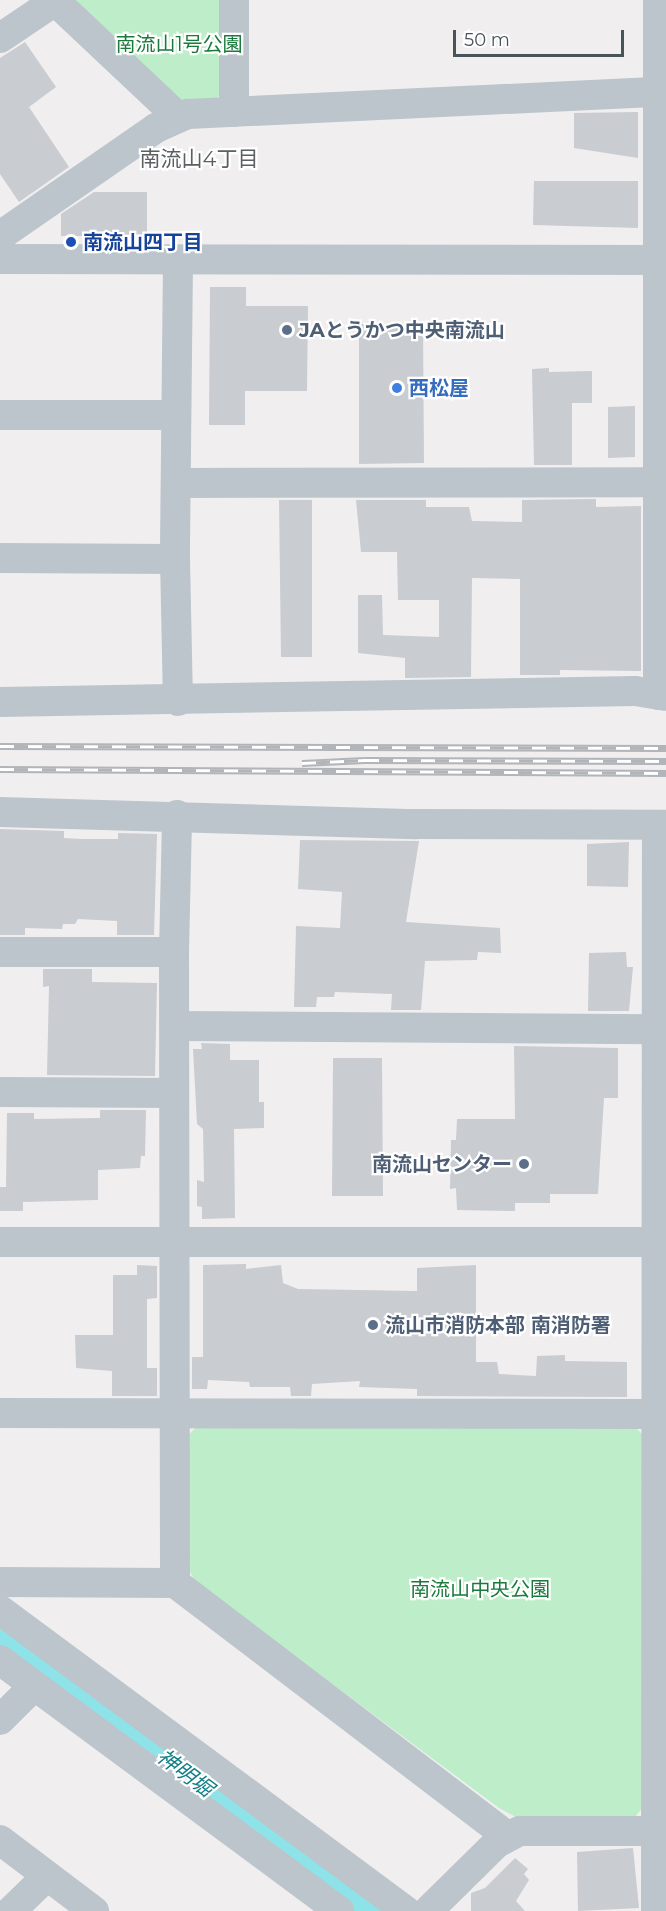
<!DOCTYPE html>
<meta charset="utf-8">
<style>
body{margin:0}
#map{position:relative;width:666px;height:1911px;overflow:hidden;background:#f1eeef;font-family:Montserrat,"Noto Sans JP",sans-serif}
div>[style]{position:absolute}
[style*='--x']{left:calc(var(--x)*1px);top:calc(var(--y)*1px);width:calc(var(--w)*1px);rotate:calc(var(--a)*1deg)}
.green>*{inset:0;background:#beedca}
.river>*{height:40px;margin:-20px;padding:0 20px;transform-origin:20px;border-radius:20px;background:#8de3e8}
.building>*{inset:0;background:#c9ccd0}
.minor>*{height:30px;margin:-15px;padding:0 15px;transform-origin:15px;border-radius:15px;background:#bbc5cb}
.rail>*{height:7px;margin-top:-3.5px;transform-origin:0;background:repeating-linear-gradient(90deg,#fff 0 14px,#b1b5b9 0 28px);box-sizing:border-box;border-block:2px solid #b1b5b9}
.dots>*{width:16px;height:16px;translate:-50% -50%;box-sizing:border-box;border:3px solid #fff;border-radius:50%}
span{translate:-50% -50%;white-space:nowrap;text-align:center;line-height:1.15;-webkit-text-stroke:4.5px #fff;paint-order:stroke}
.park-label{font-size:20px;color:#1a7a3c}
.transit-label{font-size:20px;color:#164399;font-weight:700}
.left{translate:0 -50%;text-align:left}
.service-label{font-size:20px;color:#4e5e75;font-weight:700}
.right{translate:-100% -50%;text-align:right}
.shop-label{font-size:20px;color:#366cbe;font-weight:700}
.neighbourhood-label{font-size:21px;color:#5b6063}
.water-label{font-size:21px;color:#127f87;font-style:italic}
.scale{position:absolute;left:453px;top:30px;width:171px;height:27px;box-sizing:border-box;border:3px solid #47555b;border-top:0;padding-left:8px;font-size:18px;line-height:21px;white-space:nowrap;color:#47555b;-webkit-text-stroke:4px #fff;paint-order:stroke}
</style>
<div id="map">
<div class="green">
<i style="clip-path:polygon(69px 0,225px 0,224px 89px,214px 103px,181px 106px)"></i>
<i style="clip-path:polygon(632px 1424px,645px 1437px,646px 1803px,635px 1817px,516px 1817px,499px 1808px,195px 1582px,187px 1565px,187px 1437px,198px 1425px)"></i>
</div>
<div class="river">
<i style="--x:0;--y:1635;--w:461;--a:36.8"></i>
</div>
<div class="building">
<i style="clip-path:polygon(25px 42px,56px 87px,29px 107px,69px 167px,19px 202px,0 174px,0 58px)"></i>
<i style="clip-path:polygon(638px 112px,638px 158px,574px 148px,574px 113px)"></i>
<i style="clip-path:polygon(534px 181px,638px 181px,638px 228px,533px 225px)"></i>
<i style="clip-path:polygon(94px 192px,147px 192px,147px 236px,61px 236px,61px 214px)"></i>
<i style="clip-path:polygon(210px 287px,246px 287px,246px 306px,308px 306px,307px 391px,245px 391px,245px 425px,209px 425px)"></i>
<i style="clip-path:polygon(359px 324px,423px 324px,424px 463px,359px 464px)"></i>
<i style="clip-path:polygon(549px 368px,549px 372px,592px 371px,592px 403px,572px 403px,572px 465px,534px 465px,532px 369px)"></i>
<i style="clip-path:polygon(635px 406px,635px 457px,608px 458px,608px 407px)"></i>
<i style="clip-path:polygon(596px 499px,596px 507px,641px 506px,641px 671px,560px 670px,560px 675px,520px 675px,520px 579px,472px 578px,471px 677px,405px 678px,405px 658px,358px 653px,358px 595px,382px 595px,383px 635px,439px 637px,439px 600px,398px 600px,397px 552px,361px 552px,356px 500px,426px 500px,426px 507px,469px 507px,472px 521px,522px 522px,522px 500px)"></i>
<i style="clip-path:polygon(279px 500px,312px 500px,312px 657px,281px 657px)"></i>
<i style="clip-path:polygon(0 829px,64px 831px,64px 838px,82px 839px,118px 839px,118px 833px,157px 834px,154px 935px,117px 935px,117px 921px,78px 919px,75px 924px,63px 924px,62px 929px,25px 928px,25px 935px,0 935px)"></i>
<i style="clip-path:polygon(300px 840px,419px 841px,406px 922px,500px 928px,501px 953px,478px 952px,477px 960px,425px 961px,421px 1010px,391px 1010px,392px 994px,335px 992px,334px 997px,317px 997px,316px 1007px,294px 1007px,296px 926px,340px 928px,342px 892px,298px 889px)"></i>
<i style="clip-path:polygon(629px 842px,628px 887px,587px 886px,587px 844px)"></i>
<i style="clip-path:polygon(626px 952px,627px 967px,633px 967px,629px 1011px,588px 1011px,589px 953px)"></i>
<i style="clip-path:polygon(43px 969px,92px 969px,92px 982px,157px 983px,155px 1076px,47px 1075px,49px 986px,43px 987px)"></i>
<i style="clip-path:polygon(201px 1043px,230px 1044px,230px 1060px,259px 1060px,259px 1102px,264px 1102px,264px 1128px,234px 1129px,235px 1218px,202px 1219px,202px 1207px,197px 1206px,197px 1180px,204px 1182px,203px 1129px,197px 1124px,193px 1049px,202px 1049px)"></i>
<i style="clip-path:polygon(514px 1046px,618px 1048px,618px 1098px,604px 1098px,598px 1194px,550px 1194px,550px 1203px,515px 1203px,515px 1211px,457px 1210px,456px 1188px,450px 1189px,451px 1140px,456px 1140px,457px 1119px,515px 1119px)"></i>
<i style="clip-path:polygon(333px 1058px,382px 1058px,383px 1196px,332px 1196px)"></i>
<i style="clip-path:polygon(100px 1110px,146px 1110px,145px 1156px,141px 1156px,140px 1168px,98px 1170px,98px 1200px,23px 1202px,23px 1211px,0 1211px,0 1187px,6px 1187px,7px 1113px,34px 1113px,34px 1119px,100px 1118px)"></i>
<i style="clip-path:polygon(246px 1264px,246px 1269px,281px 1265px,283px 1283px,298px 1289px,417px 1291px,417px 1268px,476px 1265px,476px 1362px,497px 1362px,499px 1374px,536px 1376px,537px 1356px,565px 1355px,565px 1361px,627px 1362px,627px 1397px,417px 1396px,417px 1389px,359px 1387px,360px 1381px,312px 1384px,311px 1396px,291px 1396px,290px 1387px,250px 1387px,249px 1382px,208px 1380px,207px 1389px,192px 1389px,192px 1357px,203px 1357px,203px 1265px)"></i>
<i style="clip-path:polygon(137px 1265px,157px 1266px,157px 1298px,147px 1299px,147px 1368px,157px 1368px,157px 1396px,112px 1396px,112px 1371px,76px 1368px,75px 1335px,113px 1335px,113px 1275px,137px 1275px)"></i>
<i style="clip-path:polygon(633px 1848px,639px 1908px,578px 1911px,577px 1852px)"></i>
<i style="clip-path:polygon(515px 1858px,528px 1869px,524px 1874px,529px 1880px,516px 1901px,525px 1911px,471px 1911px,471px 1893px,485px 1888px)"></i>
</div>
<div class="minor">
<i style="--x:54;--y:0;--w:170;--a:43.3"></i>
<i style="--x:0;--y:38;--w:66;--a:-33.9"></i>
<i style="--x:234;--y:112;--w:112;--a:-90"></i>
<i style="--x:0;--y:236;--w:190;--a:-34.7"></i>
<i style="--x:156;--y:128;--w:35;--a:-24"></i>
<i style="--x:188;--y:114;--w:471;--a:-2.7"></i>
<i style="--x:0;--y:259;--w:666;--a:0.09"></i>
<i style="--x:178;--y:260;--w:299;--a:90.6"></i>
<i style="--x:175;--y:559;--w:142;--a:88.8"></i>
<i style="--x:0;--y:415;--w:175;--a:0"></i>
<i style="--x:176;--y:483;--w:482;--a:-0.1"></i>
<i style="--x:0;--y:558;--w:175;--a:0.3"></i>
<i style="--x:658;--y:695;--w:695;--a:-90"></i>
<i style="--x:0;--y:702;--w:635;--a:-0.99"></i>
<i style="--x:635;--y:691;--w:31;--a:9"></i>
<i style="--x:0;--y:812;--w:416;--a:1.7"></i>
<i style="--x:416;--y:824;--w:250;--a:0.2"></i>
<i style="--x:0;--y:952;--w:174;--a:0"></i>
<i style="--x:176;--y:1026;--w:479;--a:0.4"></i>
<i style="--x:0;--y:1092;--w:174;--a:0.3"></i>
<i style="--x:0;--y:1242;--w:666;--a:0"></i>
<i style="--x:0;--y:1413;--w:655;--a:0.09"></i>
<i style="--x:0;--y:1582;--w:175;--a:0.3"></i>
<i style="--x:175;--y:1583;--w:417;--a:37.3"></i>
<i style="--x:175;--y:1583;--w:631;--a:-90.09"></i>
<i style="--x:174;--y:952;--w:137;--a:-88.7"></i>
<i style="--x:0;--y:1610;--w:505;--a:36.55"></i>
<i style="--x:0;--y:1660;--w:422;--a:36.5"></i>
<i style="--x:0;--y:1720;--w:48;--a:-45"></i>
<i style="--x:0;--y:1840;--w:118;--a:37.1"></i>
<i style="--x:11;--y:1911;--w:50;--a:-44.2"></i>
<i style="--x:428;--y:1911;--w:97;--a:-44.6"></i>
<i style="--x:497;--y:1843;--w:26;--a:-28"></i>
<i style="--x:520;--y:1831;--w:146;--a:0"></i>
<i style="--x:656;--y:1911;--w:1086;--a:-89.95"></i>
</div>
<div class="rail">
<i style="--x:0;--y:746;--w:666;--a:0.17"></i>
<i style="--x:302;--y:763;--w:63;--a:-2.7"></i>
<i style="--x:365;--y:760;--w:301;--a:0.2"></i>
<i style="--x:0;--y:769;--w:666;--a:0.34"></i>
</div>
<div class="dots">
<i style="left:71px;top:242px;background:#1a4fb4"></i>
<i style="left:287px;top:330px;background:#5c6f8a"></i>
<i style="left:397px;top:388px;background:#3f7fe0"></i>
<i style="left:524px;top:1164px;background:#5c6f8a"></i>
<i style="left:373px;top:1325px;background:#5c6f8a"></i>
</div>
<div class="park-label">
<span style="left:179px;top:44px">南流山1号公園</span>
<span style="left:480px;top:1589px">南流山中央公園</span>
</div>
<div class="transit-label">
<span class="left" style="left:83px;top:242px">南流山四丁目</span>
</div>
<div class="service-label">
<span class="left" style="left:299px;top:330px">JAとうかつ中央南流山</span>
<span class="right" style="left:512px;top:1164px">南流山センター</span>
<span class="left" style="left:385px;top:1325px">流山市消防本部 南消防署</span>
</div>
<div class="shop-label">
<span class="left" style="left:409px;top:388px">西松屋</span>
</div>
<div class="neighbourhood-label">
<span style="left:199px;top:159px">南流山4丁目</span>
</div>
<div class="water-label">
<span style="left:185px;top:1773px;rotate:37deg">神明堀</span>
</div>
<div class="scale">50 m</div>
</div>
